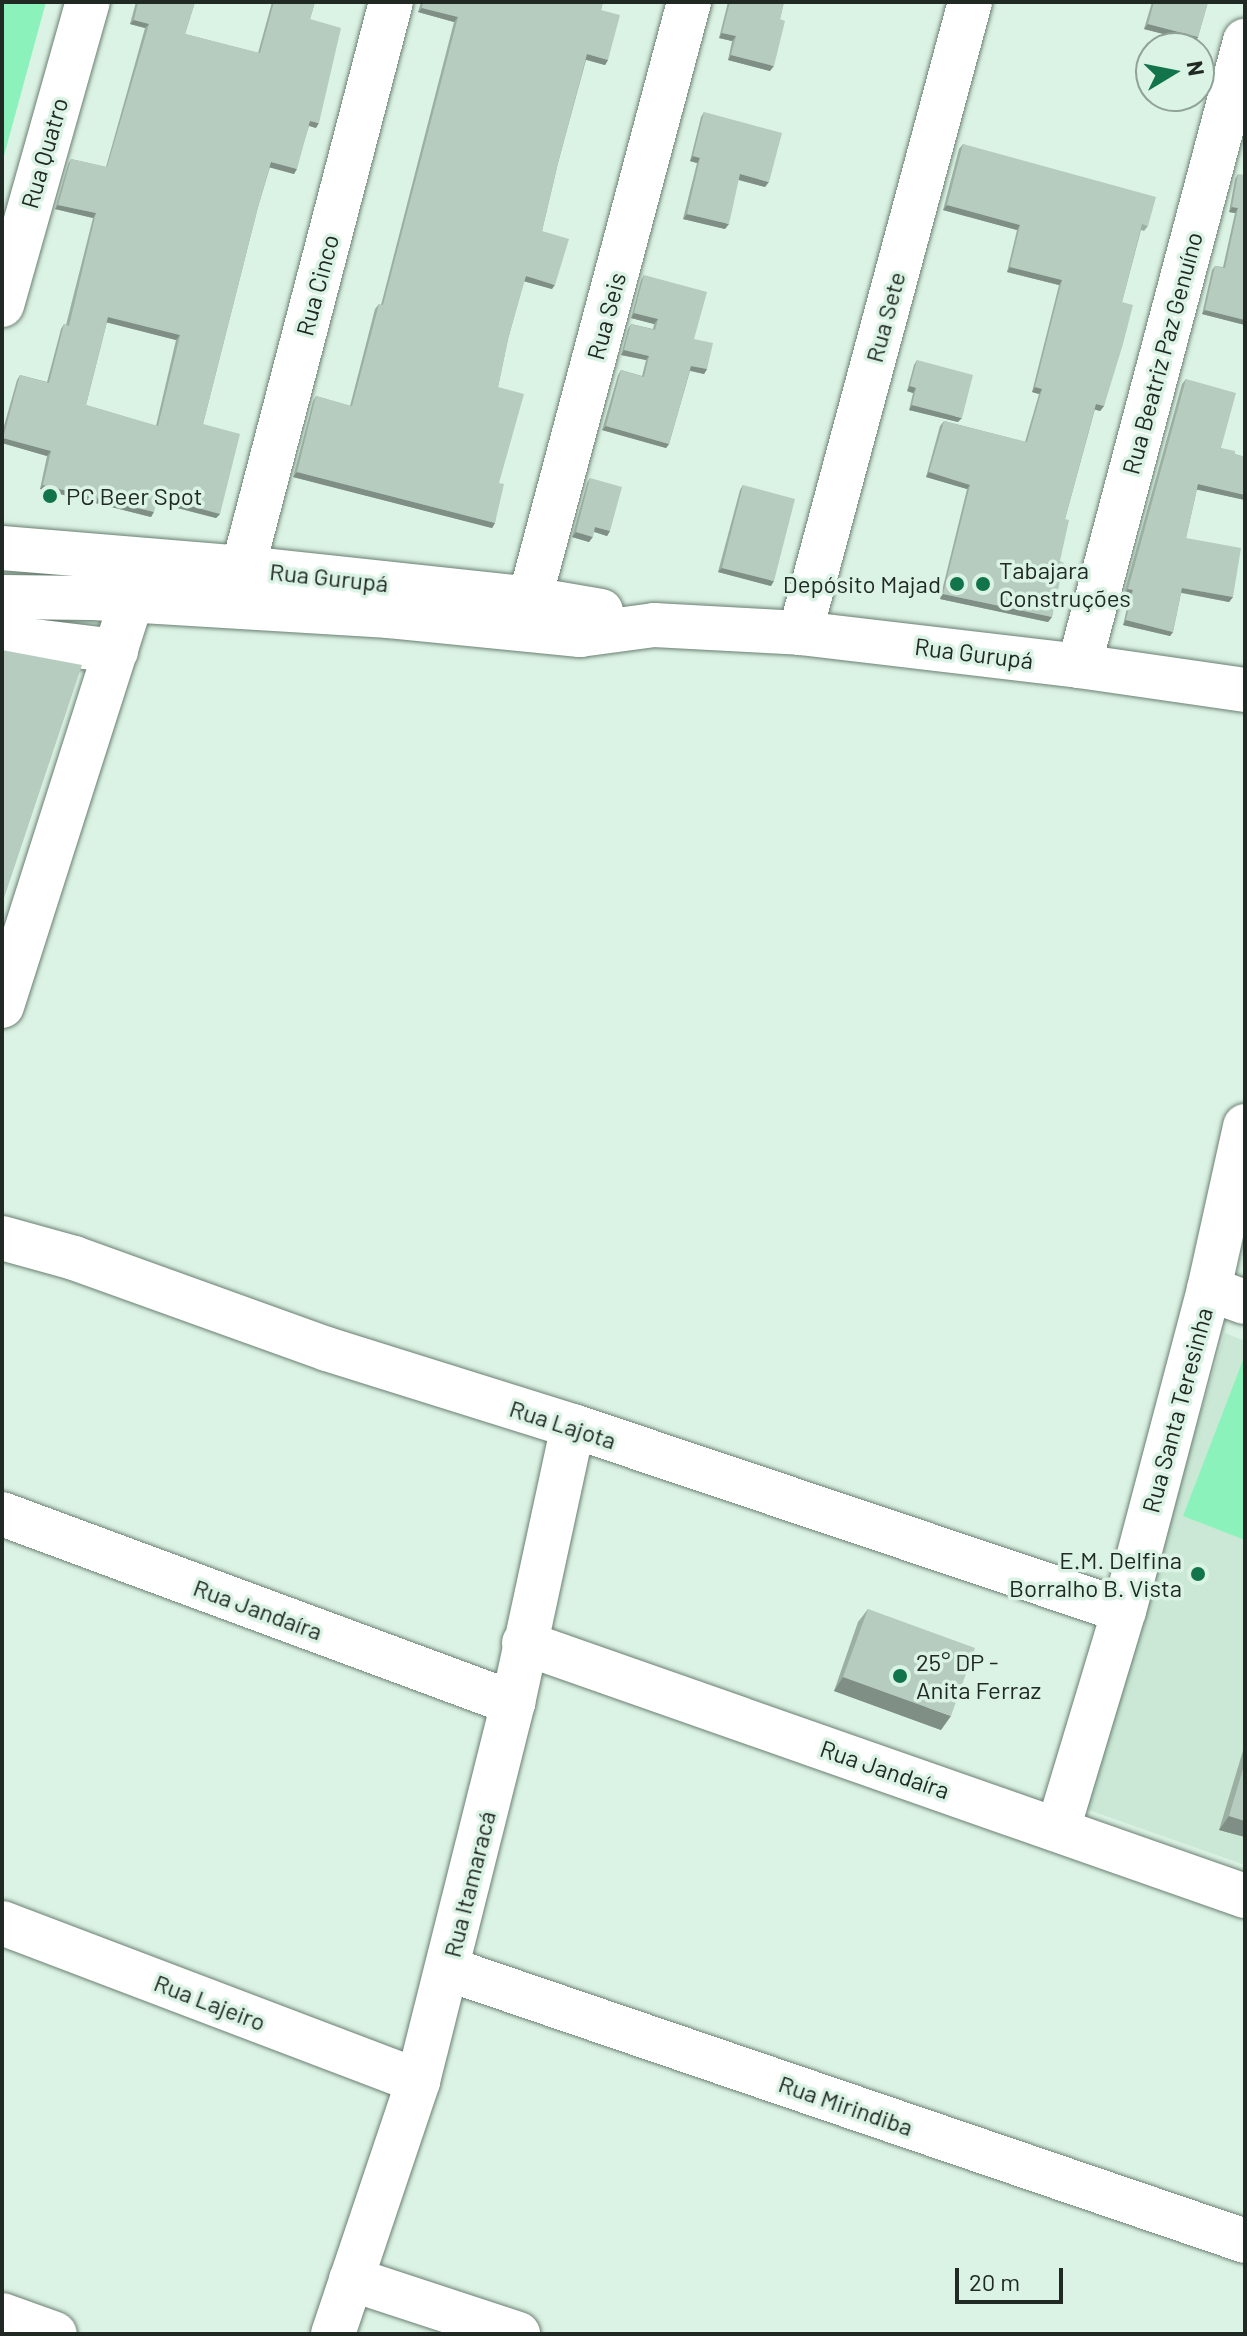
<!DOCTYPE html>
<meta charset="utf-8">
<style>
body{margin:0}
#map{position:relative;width:1247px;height:2336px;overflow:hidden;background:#dbf3e4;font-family:Barlow,sans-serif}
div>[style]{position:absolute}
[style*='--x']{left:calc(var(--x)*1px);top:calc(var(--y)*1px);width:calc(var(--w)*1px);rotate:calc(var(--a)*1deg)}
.built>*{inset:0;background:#cae8d5}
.green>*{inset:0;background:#8cf2bb}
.roads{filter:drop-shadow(0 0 2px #6a7f72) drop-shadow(0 0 2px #6a7f72)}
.minor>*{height:44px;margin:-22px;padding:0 22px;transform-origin:22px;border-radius:22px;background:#fff}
.wall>*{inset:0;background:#9cafa3}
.shaded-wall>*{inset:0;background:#7f8f85}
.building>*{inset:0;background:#b5ccbe}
.dots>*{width:22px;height:22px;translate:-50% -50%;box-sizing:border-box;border:4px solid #dbf3e4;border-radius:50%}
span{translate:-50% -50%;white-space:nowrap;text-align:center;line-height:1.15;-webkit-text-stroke:7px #dbf3e4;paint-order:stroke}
.street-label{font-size:24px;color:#212924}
.poi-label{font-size:24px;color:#212924}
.left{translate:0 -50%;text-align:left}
.right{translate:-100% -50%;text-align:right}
.frame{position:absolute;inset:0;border:4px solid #212924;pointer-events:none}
.north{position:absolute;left:1135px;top:32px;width:80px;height:80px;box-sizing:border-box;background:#dbf3e4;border:2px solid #91a297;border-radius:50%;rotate:80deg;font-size:22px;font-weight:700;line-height:32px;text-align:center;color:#212924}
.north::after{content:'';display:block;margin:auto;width:28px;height:36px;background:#12744a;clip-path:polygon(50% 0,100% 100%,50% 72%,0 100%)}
.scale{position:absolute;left:955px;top:2268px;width:108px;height:36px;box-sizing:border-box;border:4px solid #212924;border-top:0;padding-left:10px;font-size:24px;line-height:28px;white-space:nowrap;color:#212924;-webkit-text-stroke:6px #dbf3e4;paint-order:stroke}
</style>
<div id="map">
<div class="built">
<i style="clip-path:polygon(1225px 1333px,1245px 1341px,1245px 1865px,1080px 1807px)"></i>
</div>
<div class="green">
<i style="clip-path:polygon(2px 2px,46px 2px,2px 163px)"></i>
<i style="clip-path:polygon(1243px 1360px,1245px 1360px,1245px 1540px,1183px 1516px)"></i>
</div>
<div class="roads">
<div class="minor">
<i style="--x:2;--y:305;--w:315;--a:-74.2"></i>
<i style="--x:2;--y:548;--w:242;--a:4.7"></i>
<i style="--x:243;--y:568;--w:290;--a:6.1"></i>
<i style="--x:531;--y:599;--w:71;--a:9.7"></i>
<i style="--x:243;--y:568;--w:585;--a:-75.35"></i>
<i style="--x:2;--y:597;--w:91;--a:0.6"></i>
<i style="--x:93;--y:598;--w:297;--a:3.5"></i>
<i style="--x:389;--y:616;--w:192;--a:5.7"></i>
<i style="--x:580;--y:635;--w:75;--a:-7.7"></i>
<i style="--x:654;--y:625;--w:146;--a:3.1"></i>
<i style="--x:800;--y:633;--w:281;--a:6.7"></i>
<i style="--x:1079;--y:666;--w:168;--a:8.2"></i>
<i style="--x:522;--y:628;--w:648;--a:-75.06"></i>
<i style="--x:800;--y:633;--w:653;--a:-74.92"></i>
<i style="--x:2;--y:637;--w:115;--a:7"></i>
<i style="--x:1079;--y:666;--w:647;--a:-75.13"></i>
<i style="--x:2;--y:1006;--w:454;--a:-72.3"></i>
<i style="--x:2;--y:1238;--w:75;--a:15.5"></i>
<i style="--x:74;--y:1258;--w:269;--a:19.8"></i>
<i style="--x:327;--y:1349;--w:258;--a:17.4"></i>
<i style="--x:573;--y:1426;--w:581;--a:18.56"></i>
<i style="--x:1209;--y:1289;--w:38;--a:20"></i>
<i style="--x:2;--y:1514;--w:545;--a:20.3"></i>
<i style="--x:524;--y:1643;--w:764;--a:19.34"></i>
<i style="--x:1058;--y:1829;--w:228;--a:-73.2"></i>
<i style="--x:1124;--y:1611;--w:333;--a:-75.2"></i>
<i style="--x:1209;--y:1289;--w:167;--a:-77.5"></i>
<i style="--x:2;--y:1923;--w:445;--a:20.8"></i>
<i style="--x:448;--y:1969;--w:842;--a:18.84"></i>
<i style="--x:351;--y:2279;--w:176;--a:18.2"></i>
<i style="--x:2;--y:2315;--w:56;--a:19.7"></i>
<i style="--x:333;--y:2334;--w:267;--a:-71.4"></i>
<i style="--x:418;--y:2081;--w:390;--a:-75.9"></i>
<i style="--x:513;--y:1703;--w:283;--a:-77.8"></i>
</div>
</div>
<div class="wall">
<i style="clip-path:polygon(evenodd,136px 2px,195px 2px,185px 34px,258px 53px,272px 2px,315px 2px,310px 19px,316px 128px,309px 126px,294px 174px,270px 167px,258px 207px,203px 424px,220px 514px,216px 518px,157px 503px,151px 517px,40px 489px,47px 456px,2px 443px,2px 433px,17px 380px,20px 375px,47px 382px,61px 329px,64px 324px,66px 325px,93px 218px,55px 209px,68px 164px,71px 159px,106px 167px,145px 28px,130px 24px,136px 2px,107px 322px,176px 340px,156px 426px,86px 405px,107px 322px)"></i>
<i style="clip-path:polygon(421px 2px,603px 2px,601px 10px,608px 60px,605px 65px,586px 60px,558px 163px,542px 231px,552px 289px,524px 281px,508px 339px,498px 387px,499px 483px,495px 523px,492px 528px,293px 477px,313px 401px,316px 396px,350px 406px,375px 309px,379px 304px,381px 305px,454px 22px,418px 12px)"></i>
<i style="clip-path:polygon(728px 2px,784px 2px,780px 19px,770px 71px,728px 60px,732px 41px,719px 38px)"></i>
<i style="clip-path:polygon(1152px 2px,1208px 2px,1198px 37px,1195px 42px,1144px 29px)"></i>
<i style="clip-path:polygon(704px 112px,765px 187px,738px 180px,725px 229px,683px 219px,697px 163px,690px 161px,701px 117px)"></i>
<i style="clip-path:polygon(963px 144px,1148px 226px,1144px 231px,1141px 230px,1122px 302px,1104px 406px,1100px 411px,1095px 409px,1065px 519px,1052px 617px,1048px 622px,940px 599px,967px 489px,926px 477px,940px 426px,944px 421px,1025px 442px,1039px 394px,1032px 392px,1059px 285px,1007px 272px,1017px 230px,943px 210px,959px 149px)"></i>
<i style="clip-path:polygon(1238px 174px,1245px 325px,1202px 314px,1212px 270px,1215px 266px,1223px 267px,1235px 213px,1229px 212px,1235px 179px)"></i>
<i style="clip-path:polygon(644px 275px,694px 339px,707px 369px,704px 374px,690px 371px,669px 444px,666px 448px,602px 430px,618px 375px,621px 370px,642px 376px,646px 360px,621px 355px,628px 329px,631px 324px,653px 329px,654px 324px,631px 318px,641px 280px)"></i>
<i style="clip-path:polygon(917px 360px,958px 422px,909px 410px,913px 393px,907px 391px,914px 365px)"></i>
<i style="clip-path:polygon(1186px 379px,1221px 448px,1235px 454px,1245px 457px,1245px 500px,1197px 489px,1186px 538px,1233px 597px,1229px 602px,1181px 593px,1173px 632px,1170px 636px,1123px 625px,1130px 595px,1124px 593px,1182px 384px)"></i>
<i style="clip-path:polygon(590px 478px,610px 531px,607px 536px,594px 532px,589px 542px,572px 537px,587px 483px)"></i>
<i style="clip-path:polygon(743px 485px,771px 586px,718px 572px,740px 490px)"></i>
<i style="clip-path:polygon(868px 1609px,941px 1730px,834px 1691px,858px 1622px)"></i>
<i style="clip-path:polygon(1245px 1744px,1245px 1837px,1219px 1830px)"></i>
</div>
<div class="shaded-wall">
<i style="clip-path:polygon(422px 8px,458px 17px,454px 22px,418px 12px)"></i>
<i style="clip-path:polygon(134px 20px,149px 24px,145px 28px,130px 24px)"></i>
<i style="clip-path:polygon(1148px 24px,1198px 37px,1195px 42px,1144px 29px)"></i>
<i style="clip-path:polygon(722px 33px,736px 36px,732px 41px,719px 38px)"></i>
<i style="clip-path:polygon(587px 54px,608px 60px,605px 65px,584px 59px)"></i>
<i style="clip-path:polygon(731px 55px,774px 66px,770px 71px,728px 60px)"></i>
<i style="clip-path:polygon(310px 121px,319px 123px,316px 128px,307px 125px)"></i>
<i style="clip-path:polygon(693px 156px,700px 158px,697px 163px,690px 161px)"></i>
<i style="clip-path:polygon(271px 162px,297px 169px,294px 174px,268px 167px)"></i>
<i style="clip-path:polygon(740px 174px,769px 182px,765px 187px,736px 179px)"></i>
<i style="clip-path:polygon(58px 205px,96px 213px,93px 218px,55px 209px)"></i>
<i style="clip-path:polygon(947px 205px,1020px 225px,1017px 230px,943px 210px)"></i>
<i style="clip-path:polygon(1232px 207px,1238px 208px,1235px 213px,1229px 212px)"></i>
<i style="clip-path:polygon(687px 214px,729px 224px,725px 229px,683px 219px)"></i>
<i style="clip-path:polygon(1010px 267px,1062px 280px,1059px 285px,1007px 272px)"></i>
<i style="clip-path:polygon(526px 276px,555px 285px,552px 289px,523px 281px)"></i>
<i style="clip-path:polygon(1205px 310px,1245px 320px,1245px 325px,1202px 314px)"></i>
<i style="clip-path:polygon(634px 313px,658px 319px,654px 324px,631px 318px)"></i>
<i style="clip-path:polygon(108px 317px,180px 335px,176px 340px,105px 322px)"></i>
<i style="clip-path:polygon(624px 350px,649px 356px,646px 360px,621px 355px)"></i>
<i style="clip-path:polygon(691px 366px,707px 369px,704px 374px,688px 370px)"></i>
<i style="clip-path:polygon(910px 386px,916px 388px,913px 393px,907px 391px)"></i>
<i style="clip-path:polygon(1035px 387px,1042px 389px,1039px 394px,1032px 392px)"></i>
<i style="clip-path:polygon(1096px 404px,1104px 406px,1100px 411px,1093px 409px)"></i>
<i style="clip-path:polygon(912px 405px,962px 418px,958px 422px,909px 410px)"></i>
<i style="clip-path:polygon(606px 426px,669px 444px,666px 448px,602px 430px)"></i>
<i style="clip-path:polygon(3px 438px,51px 451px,47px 456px,2px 443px)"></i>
<i style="clip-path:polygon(297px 472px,495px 523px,492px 528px,293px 477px)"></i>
<i style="clip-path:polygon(929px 472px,970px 485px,967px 489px,926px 477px)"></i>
<i style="clip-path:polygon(1198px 484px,1245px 495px,1245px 500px,1194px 489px)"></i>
<i style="clip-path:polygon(43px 485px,154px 512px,151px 517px,40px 489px)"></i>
<i style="clip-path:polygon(158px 497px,220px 514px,216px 518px,155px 502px)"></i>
<i style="clip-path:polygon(595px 527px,610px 531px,607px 536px,592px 531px)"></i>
<i style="clip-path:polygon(576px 532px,593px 537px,589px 542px,572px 537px)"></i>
<i style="clip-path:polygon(722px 568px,774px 581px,771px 586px,718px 572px)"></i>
<i style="clip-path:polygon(1182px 588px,1233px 597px,1229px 602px,1179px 592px)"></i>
<i style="clip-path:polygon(1128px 589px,1133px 590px,1130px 595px,1124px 593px)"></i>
<i style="clip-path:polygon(943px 594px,1052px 617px,1048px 622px,940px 599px)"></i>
<i style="clip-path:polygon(1126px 620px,1173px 632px,1170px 636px,1123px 625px)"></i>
<i style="clip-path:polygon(843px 1677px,951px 1716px,941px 1730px,834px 1691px)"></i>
<i style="clip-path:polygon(1229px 1816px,1245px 1821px,1245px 1837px,1219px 1830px)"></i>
</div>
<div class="building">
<i style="clip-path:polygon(evenodd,138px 2px,195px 2px,185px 34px,260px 53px,274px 2px,315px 2px,310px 19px,341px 28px,319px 123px,310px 121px,297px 169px,271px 162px,258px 207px,203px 424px,240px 434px,220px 514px,158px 497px,154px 512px,43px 485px,51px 451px,3px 438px,20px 375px,49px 383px,64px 324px,69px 326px,96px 213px,58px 205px,71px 159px,107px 167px,149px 24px,134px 20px,138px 2px,108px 317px,180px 335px,158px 426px,86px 405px,108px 317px)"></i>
<i style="clip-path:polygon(423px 2px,603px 2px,601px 10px,620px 15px,608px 60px,587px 54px,558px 163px,542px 231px,569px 239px,555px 285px,526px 276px,508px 339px,498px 387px,524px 394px,499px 483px,504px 484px,495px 523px,297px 472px,316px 396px,352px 406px,379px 304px,383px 305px,458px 17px,422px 8px)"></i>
<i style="clip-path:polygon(730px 2px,784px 2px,780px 19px,785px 21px,774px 66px,731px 55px,736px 36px,722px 33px)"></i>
<i style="clip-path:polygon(1154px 2px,1208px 2px,1198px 37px,1148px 24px)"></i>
<i style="clip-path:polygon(704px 112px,782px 133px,769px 182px,740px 174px,729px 224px,687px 214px,700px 158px,693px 156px)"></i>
<i style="clip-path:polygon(963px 144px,1156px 197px,1148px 226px,1142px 224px,1122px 302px,1133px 305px,1123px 344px,1104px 406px,1096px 404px,1065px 519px,1069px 520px,1060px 561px,1064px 563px,1052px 617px,943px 594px,970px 485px,929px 472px,944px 421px,1027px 442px,1042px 389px,1035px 387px,1062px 280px,1010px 267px,1020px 225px,947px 205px)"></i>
<i style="clip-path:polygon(1238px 174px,1245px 175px,1245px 320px,1205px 310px,1215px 266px,1225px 268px,1238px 208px,1232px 207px)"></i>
<i style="clip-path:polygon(644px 275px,707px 292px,694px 339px,713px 343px,707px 369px,691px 366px,669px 444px,606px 426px,621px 370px,644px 377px,649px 356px,624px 350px,631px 324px,655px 330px,658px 319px,634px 313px)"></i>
<i style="clip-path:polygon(917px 360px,973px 375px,962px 418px,912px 405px,916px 388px,910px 386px)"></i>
<i style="clip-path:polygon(1186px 379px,1236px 393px,1221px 448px,1235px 451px,1235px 454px,1245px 457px,1245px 495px,1198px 484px,1186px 538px,1241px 548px,1233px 597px,1182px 588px,1173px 632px,1126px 620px,1133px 590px,1128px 589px)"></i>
<i style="clip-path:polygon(590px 478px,622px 487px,610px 531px,595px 527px,593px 537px,576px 532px)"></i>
<i style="clip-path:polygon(743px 485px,795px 499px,774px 581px,722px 568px)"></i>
<i style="clip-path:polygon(2px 650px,82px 665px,2px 904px)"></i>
<i style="clip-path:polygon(868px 1609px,975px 1648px,951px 1716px,843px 1677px)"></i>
<i style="clip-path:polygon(1245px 1762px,1245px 1821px,1229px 1816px)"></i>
</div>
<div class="dots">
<i style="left:50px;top:496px;background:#12744a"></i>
<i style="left:957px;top:584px;background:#12744a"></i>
<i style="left:983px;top:584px;background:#12744a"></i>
<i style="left:1198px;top:1574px;background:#12744a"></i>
<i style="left:900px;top:1676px;background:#12744a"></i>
</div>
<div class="street-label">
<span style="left:44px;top:153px;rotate:-74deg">Rua Quatro</span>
<span style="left:317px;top:285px;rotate:-75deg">Rua Cinco</span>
<span style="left:606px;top:316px;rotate:-75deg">Rua Seis</span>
<span style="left:885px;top:317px;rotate:-75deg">Rua Sete</span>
<span style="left:1162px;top:353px;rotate:-75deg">Rua Beatriz Paz Genuíno</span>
<span style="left:329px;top:577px;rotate:6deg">Rua Gurupá</span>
<span style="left:974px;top:653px;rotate:7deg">Rua Gurupá</span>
<span style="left:1177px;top:1410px;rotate:-75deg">Rua Santa Teresinha</span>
<span style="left:563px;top:1424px;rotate:18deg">Rua Lajota</span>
<span style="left:258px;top:1609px;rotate:20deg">Rua Jandaíra</span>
<span style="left:885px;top:1769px;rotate:19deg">Rua Jandaíra</span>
<span style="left:469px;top:1884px;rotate:-76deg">Rua Itamaracá</span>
<span style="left:210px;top:2002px;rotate:21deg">Rua Lajeiro</span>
<span style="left:846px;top:2105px;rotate:19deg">Rua Mirindiba</span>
</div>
<div class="poi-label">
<span class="left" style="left:66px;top:496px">PC Beer Spot</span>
<span class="left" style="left:999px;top:584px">Tabajara<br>Construções</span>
<span class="right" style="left:941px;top:584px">Depósito Majad</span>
<span class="right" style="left:1182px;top:1574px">E.M. Delfina<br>Borralho B. Vista</span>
<span class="left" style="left:916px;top:1676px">25° DP -<br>Anita Ferraz</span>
</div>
<div class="frame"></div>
<div class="north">N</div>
<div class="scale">20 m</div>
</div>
